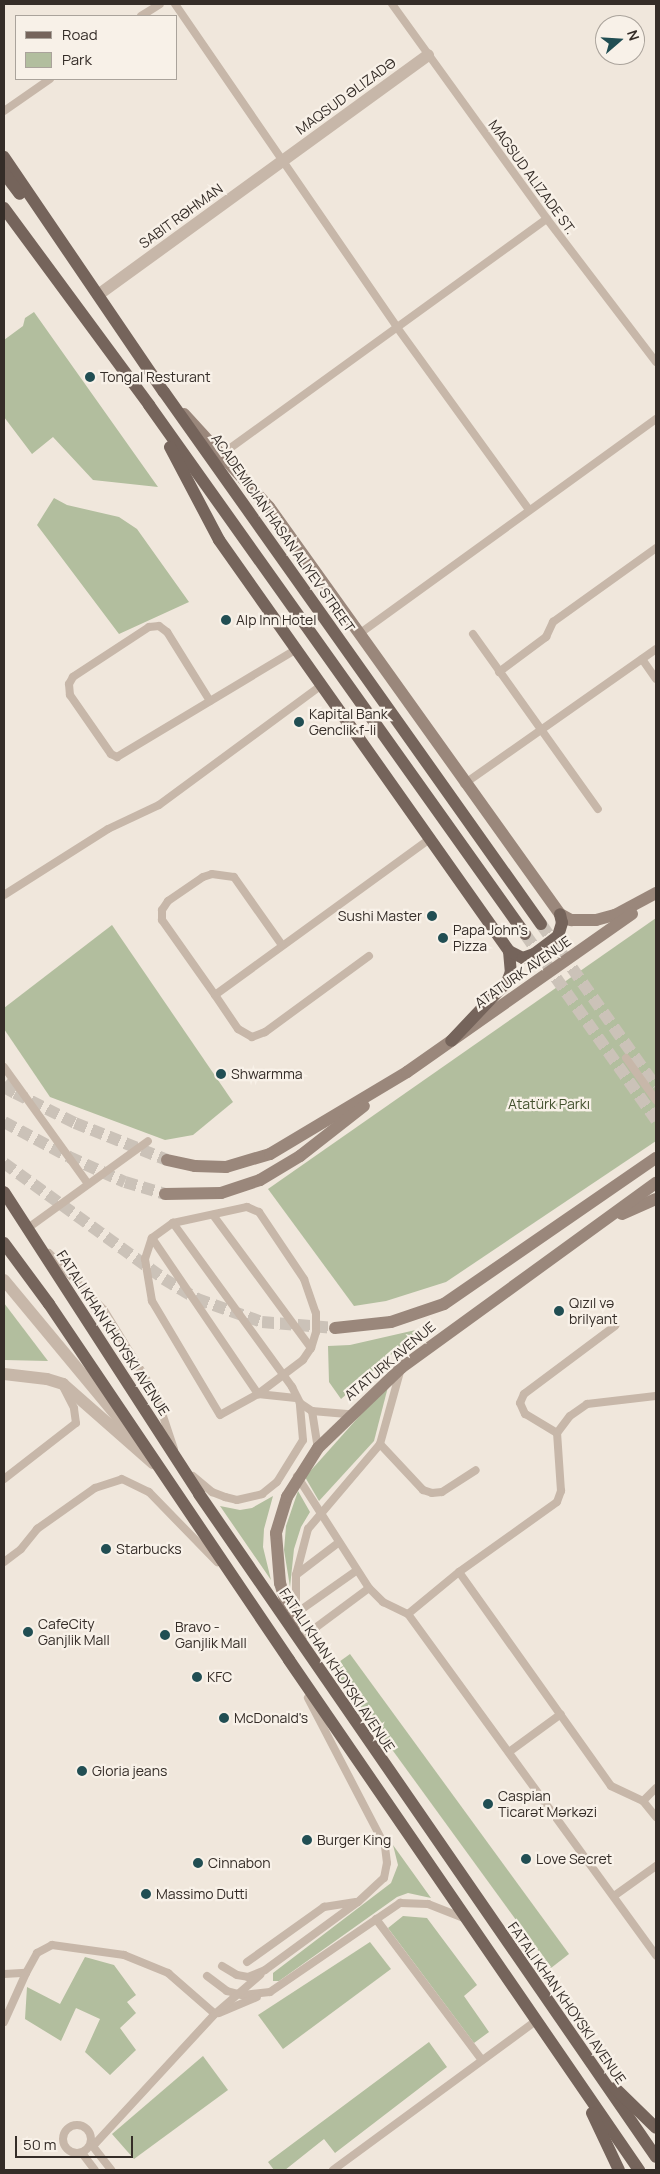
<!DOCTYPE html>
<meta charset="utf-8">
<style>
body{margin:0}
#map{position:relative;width:660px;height:2174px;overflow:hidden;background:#f0e7dc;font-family:Manrope,sans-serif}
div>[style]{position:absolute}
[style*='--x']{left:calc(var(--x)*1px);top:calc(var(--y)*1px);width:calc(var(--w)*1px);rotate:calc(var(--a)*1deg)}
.green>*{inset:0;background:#b2be9e}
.tertiary-tunnel>*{height:12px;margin-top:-6px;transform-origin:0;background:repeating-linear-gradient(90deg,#cbc2b8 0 12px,transparent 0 18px)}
.secondary-tunnel>*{height:12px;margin-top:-6px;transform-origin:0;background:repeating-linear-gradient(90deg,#cbc2b8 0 12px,transparent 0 18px)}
.primary-tunnel>*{height:12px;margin-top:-6px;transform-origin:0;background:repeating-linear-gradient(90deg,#cbc2b8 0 12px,transparent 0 18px)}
.service>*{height:8px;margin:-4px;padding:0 4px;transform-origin:4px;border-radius:4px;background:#c7b7a9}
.service>.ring{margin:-4px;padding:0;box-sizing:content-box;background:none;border:8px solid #c7b7a9;border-radius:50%}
.minor>*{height:12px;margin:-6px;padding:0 6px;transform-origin:6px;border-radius:6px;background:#c7b7a9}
.tertiary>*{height:12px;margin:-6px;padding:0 6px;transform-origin:6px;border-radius:6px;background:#c7b7a9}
.secondary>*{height:12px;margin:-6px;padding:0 6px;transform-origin:6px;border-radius:6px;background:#9a877b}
.primary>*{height:12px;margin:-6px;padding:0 6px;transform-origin:6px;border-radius:6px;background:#75645b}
.dots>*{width:14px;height:14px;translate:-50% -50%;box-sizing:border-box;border:2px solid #f8f1e8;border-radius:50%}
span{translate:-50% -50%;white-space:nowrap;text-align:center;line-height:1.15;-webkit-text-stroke:4.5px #f8f1e8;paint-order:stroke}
.street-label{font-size:14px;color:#352d28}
.poi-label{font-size:14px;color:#352d28}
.left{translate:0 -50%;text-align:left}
.right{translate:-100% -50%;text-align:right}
.park-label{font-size:14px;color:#43512e}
.frame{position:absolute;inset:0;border:5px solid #352d28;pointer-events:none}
.legend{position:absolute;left:15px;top:15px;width:162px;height:65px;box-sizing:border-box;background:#f8f1e8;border:1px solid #aaa39b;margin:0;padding:6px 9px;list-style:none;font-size:15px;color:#352d28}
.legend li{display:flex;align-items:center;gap:10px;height:25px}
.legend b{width:25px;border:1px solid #aaa39b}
.north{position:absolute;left:595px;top:15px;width:50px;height:50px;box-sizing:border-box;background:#f8f1e8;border:1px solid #aaa39b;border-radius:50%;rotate:71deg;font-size:14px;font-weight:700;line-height:20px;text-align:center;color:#352d28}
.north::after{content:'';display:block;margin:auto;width:18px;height:22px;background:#214e53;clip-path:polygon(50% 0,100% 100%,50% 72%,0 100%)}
.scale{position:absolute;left:15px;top:2136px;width:118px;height:22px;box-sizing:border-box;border:2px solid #352d28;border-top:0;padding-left:6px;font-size:15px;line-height:18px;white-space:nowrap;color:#352d28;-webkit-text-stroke:4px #f8f1e8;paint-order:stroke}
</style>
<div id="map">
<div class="green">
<i style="clip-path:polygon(34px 312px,158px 487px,93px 480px,53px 437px,32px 454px,4px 417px,4px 340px,23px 326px,25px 318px)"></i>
<i style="clip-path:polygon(54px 498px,67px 505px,119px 517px,137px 529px,189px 602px,119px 634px,37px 525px)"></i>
<i style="clip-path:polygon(656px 918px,656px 1141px,446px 1282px,386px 1301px,354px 1306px,268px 1189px)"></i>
<i style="clip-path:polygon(112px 925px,233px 1102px,193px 1135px,165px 1140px,50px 1097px,4px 1029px,4px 1008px)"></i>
<i style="clip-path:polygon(4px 1303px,48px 1361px,4px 1360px)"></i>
<i style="clip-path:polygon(420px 1329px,341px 1399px,329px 1382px,328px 1346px,350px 1345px)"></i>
<i style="clip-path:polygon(389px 1383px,374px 1441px,319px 1501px,305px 1477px)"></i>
<i style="clip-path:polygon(298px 1491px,310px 1512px,301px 1527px,294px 1549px,290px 1587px,284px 1550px,286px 1526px)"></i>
<i style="clip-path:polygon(273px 1496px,264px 1529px,263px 1547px,271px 1580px,220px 1506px,240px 1510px,252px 1508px)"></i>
<i style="clip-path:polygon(350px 1654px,569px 1954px,551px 1968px,332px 1667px)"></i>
<i style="clip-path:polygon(393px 1845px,431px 1898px,408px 1893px,397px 1897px,279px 1981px,273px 1981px,273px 1973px,391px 1883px,398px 1865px)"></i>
<i style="clip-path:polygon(403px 1916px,427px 1918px,477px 1985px,464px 1996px,489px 2032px,474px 2043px,388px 1928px)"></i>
<i style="clip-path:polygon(370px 1942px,391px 1969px,283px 2049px,258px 2015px)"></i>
<i style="clip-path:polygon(85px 1957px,114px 1965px,136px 1995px,127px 2002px,136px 2013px,120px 2028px,136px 2050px,110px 2075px,85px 2052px,100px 2019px,76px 2008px,61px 2041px,25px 2019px,27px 1987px,60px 2004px)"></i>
<i style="clip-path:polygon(429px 2042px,447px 2067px,335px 2153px,324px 2139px,285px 2170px,274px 2170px,268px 2162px)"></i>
<i style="clip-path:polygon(203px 2056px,228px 2090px,134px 2159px,112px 2134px)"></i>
</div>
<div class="tertiary-tunnel">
<i style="--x:4;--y:1087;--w:13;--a:29"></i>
</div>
<div class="secondary-tunnel">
<i style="--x:4;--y:1083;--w:15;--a:42"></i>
<i style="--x:15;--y:1093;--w:67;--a:26.6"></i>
<i style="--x:75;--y:1123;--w:99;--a:21.9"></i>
<i style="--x:4;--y:1122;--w:74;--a:28.3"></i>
<i style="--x:69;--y:1157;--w:61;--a:24.1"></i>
<i style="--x:125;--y:1182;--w:42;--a:16.7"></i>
<i style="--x:4;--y:1163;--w:198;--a:35.9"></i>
<i style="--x:164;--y:1279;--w:39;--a:31"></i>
<i style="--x:197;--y:1299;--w:69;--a:19.5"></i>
<i style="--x:262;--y:1322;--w:73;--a:4.7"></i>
</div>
<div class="primary-tunnel">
<i style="--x:541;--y:924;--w:199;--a:54.8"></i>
<i style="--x:525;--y:934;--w:228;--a:54.8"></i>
</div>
<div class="service">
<i style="--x:175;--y:4;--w:391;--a:55.5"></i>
<i style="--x:396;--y:326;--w:227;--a:54.1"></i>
<i style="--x:392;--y:4;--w:265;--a:54.2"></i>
<i style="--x:547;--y:219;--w:180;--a:52.7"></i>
<i style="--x:141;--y:16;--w:22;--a:-32"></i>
<i style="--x:4;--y:111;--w:56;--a:-34.8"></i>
<i style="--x:222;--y:454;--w:401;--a:-35.9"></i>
<i style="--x:359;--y:634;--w:367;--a:-35.9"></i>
<i style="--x:473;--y:634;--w:215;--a:54.5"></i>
<i style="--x:642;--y:659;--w:24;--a:55"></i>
<i style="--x:499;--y:672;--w:59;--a:-36.7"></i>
<i style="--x:546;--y:637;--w:17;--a:-65"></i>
<i style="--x:553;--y:622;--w:127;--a:-35.7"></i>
<i style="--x:210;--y:701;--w:81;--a:-121.9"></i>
<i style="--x:167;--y:632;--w:10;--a:-143"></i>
<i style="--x:159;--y:626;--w:10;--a:174"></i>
<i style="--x:149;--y:627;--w:91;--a:146.7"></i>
<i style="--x:73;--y:677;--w:8;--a:120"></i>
<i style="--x:69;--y:684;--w:11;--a:85"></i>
<i style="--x:70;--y:695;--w:72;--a:55.2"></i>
<i style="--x:111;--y:754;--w:7;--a:27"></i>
<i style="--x:117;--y:757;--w:210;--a:-31"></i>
<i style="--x:464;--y:784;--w:235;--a:-35.1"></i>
<i style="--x:4;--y:895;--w:123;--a:-32.4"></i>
<i style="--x:108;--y:829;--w:56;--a:-25.2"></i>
<i style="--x:159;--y:805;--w:202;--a:-36.4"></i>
<i style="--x:369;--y:956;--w:129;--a:143.8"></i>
<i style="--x:265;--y:1032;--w:14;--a:159"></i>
<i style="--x:252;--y:1037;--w:16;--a:-150"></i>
<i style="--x:238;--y:1029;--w:41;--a:-124.1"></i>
<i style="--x:215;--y:995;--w:267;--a:-36"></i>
<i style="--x:215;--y:995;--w:92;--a:-125.2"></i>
<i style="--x:162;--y:920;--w:10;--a:-90"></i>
<i style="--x:162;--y:910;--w:11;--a:-56"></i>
<i style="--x:168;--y:901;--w:42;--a:-34.4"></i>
<i style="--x:203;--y:877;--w:9;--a:-18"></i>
<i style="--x:212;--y:874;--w:22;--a:8"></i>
<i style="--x:234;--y:877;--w:83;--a:54.8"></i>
<i style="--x:626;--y:1058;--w:52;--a:54.5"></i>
<i style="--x:4;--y:1067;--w:144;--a:54.3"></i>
<i style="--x:247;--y:1207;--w:13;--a:23"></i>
<i style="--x:259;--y:1212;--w:81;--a:56.1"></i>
<i style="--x:304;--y:1279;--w:36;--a:71"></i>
<i style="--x:316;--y:1313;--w:19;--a:90"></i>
<i style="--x:316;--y:1332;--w:17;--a:107"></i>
<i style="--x:311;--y:1348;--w:14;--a:124"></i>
<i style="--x:303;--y:1360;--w:56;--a:142.9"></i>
<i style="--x:258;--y:1394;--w:43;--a:151.1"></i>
<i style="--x:220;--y:1415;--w:133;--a:-120.8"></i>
<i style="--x:152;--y:1301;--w:43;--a:-99.5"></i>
<i style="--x:145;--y:1259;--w:22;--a:-72"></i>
<i style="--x:152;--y:1238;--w:26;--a:-36"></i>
<i style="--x:173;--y:1223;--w:76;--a:-12.2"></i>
<i style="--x:213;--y:1215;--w:165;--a:53.6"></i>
<i style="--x:173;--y:1223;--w:203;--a:54"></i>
<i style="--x:292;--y:1387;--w:18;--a:63"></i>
<i style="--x:300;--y:1403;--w:14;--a:34"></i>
<i style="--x:312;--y:1411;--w:38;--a:5"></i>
<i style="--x:28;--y:1228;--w:148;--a:-35.9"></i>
<i style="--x:152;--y:1238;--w:189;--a:55.8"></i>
<i style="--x:258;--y:1394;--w:38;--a:6"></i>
<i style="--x:49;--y:1253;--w:79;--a:46"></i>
<i style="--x:104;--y:1310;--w:100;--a:58.5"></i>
<i style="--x:156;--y:1395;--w:57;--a:71.6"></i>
<i style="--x:312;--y:1411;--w:37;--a:81"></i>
<i style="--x:557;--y:1433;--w:37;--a:-149"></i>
<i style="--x:525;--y:1414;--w:12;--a:-114"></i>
<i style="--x:520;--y:1403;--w:10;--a:-66"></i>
<i style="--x:524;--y:1394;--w:114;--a:-36.8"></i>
<i style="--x:380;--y:1444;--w:63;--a:46.9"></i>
<i style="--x:423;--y:1490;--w:9;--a:18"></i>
<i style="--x:432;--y:1493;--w:10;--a:-6"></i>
<i style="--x:442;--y:1492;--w:40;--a:-32.9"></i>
<i style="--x:193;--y:1476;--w:25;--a:40"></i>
<i style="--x:212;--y:1492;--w:14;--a:21"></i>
<i style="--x:225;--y:1497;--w:12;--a:14"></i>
<i style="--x:237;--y:1500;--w:26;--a:-13"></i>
<i style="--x:262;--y:1494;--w:19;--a:-39"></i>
<i style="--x:277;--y:1482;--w:49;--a:-58.2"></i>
<i style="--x:303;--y:1440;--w:37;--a:-95"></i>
<i style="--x:297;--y:1476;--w:133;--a:57.3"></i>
<i style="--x:4;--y:1479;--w:91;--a:-37.9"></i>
<i style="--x:76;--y:1423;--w:15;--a:-98"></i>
<i style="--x:74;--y:1408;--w:22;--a:-117"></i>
<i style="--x:4;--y:1562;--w:21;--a:-37"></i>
<i style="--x:21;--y:1549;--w:26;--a:-51"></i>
<i style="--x:37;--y:1529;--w:71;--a:-35.3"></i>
<i style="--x:95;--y:1488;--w:28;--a:-18"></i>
<i style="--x:122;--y:1479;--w:30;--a:26"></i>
<i style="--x:149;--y:1492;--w:98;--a:45.8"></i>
<i style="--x:459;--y:1572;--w:262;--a:54.6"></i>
<i style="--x:611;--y:1786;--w:35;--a:25"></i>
<i style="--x:643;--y:1801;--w:21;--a:51"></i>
<i style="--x:296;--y:1575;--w:53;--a:-37.3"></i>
<i style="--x:295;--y:1614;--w:75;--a:-35.2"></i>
<i style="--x:408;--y:1614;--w:66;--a:-39.5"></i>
<i style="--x:459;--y:1572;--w:120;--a:-35.5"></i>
<i style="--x:557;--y:1502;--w:12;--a:-70"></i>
<i style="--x:561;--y:1491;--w:58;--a:-93.9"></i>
<i style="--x:557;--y:1433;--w:21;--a:-53"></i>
<i style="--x:570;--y:1416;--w:21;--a:-35"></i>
<i style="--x:587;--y:1404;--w:69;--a:-6.6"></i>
<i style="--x:296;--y:1619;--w:44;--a:-90"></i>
<i style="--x:296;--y:1575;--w:48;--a:-75.4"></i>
<i style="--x:308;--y:1529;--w:111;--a:-49.7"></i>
<i style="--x:380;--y:1444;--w:75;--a:-74.5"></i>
<i style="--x:299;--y:1640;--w:87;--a:-36.6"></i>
<i style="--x:369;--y:1588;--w:20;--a:45"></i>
<i style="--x:383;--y:1602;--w:28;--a:26"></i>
<i style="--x:408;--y:1614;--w:422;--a:54"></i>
<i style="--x:509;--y:1752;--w:64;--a:-36.2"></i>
<i style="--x:643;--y:1801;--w:18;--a:-45"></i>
<i style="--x:614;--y:1896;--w:52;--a:-35.5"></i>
<i style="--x:376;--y:1919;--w:176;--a:53.1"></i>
<i style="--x:247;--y:1962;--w:95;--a:-35.5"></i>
<i style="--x:324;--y:1907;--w:32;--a:-9"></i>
<i style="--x:222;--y:1966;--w:17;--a:31"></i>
<i style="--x:237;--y:1975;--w:11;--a:10"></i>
<i style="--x:248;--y:1977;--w:18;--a:-22"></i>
<i style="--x:265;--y:1970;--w:115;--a:-36.2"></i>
<i style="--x:358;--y:1902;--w:35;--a:-43"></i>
<i style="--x:384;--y:1878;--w:15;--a:-79"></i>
<i style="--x:387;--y:1863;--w:17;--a:-97"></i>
<i style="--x:385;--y:1846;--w:167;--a:-117.5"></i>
<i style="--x:4;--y:1974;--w:22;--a:-3"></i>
<i style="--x:26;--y:1973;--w:23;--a:-61"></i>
<i style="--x:37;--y:1953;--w:17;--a:-28"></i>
<i style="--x:52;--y:1945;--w:73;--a:7.9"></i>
<i style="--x:124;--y:1955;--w:48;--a:22.2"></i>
<i style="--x:168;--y:1973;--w:62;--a:41.1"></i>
<i style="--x:207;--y:1976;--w:25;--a:37"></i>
<i style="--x:227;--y:1991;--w:16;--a:15"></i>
<i style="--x:242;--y:1995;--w:28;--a:-6"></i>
<i style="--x:270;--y:1992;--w:158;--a:-34.4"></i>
<i style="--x:400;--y:1903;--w:28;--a:2"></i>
<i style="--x:428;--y:1904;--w:41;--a:21.5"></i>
<i style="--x:219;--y:2013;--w:41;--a:-22.8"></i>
<i style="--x:4;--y:2022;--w:54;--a:-65.8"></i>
<i class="ring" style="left:63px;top:2125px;width:20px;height:20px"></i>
<i style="--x:91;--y:2144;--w:33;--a:52"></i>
<i style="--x:93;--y:2146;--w:180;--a:-47.3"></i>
<i style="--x:215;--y:2014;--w:60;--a:-40.9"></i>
<i style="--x:82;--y:2153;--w:21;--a:53"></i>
<i style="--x:333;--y:2170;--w:252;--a:-36.3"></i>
</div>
<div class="minor">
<i style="--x:98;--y:295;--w:408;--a:-36"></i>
</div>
<div class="tertiary">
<i style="--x:4;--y:1280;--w:197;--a:50.3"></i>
<i style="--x:4;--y:1374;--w:43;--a:6.6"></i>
<i style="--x:47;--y:1379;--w:17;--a:17"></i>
<i style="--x:63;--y:1384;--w:120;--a:41.3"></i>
</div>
<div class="secondary">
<i style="--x:184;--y:414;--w:126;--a:47.6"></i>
<i style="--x:269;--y:507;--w:500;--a:54.44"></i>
<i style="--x:560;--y:914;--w:13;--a:29"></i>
<i style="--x:571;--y:920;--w:25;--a:0"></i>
<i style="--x:596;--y:920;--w:20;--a:-15"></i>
<i style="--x:615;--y:915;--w:47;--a:-28.2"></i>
<i style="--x:167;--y:1160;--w:29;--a:12"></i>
<i style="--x:195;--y:1166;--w:31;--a:2"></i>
<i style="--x:226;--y:1167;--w:46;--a:-16.5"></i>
<i style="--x:270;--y:1154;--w:160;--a:-30.9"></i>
<i style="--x:407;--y:1072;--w:275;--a:-35.1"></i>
<i style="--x:165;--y:1194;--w:56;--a:-1"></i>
<i style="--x:221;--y:1193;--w:41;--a:-18.4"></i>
<i style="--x:260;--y:1180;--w:47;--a:-31"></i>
<i style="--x:300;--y:1156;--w:81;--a:-38"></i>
<i style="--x:622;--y:1214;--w:37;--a:-24"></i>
<i style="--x:335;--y:1328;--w:56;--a:-6.1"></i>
<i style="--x:391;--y:1322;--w:56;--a:-18.8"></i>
<i style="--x:444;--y:1304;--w:257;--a:-34.6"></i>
<i style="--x:294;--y:1627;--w:46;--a:-107.7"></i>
<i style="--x:280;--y:1583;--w:50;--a:-94.6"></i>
<i style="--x:276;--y:1533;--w:38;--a:-73"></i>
<i style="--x:287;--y:1497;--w:58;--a:-57.7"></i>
<i style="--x:318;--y:1448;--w:115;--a:-43.9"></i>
<i style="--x:401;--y:1368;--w:315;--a:-36"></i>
</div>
<div class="primary">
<i style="--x:4;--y:157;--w:284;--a:55.8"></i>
<i style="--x:164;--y:392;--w:652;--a:54.68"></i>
<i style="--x:4;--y:173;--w:26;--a:53"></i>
<i style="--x:4;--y:208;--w:245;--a:53.6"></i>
<i style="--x:149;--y:405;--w:649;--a:54.6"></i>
<i style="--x:170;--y:447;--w:105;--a:62.2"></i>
<i style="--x:219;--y:540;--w:503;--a:54.79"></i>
<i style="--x:509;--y:951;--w:21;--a:85"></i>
<i style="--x:511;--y:972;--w:11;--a:112"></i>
<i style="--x:507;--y:982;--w:81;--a:133.5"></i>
<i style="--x:509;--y:951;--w:16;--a:27"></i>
<i style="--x:523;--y:958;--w:12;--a:-20"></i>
<i style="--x:534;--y:954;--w:30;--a:-37"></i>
<i style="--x:558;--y:936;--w:14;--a:-73"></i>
<i style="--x:562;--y:923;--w:9;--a:-103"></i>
<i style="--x:4;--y:1192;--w:359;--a:57.1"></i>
<i style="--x:199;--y:1494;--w:805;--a:55.42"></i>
<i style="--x:4;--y:1243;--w:76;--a:53.6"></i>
<i style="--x:49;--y:1304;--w:429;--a:56"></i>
<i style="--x:289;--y:1660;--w:619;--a:55.54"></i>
<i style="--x:615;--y:2088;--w:57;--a:44.3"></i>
<i style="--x:592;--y:2113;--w:63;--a:64.7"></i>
</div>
<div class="dots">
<i style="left:90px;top:377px;background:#214e53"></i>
<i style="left:226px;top:620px;background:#214e53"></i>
<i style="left:299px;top:722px;background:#214e53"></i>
<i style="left:432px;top:916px;background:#214e53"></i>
<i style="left:443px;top:938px;background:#214e53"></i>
<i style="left:221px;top:1074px;background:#214e53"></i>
<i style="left:559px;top:1311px;background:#214e53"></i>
<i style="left:106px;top:1549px;background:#214e53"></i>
<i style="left:28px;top:1632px;background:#214e53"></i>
<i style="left:165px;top:1635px;background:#214e53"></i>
<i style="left:197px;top:1677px;background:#214e53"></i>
<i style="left:224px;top:1718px;background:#214e53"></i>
<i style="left:82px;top:1771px;background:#214e53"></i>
<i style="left:488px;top:1804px;background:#214e53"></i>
<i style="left:307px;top:1840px;background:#214e53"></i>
<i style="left:526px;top:1859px;background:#214e53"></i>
<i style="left:198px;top:1863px;background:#214e53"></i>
<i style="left:146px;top:1894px;background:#214e53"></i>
</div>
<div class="street-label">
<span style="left:346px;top:96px;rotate:-36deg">MAQSUD ƏLIZADƏ</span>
<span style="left:532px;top:177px;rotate:54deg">MAGSUD ALIZADE ST.</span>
<span style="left:181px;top:216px;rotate:-36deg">SABIT RƏHMAN</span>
<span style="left:283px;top:533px;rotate:55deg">ACADEMICIAN HASAN ALIYEV STREET</span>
<span style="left:523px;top:972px;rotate:-35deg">ATATURK AVENUE</span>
<span style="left:113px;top:1333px;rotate:57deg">FATALI KHAN KHOYSKI AVENUE</span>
<span style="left:390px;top:1361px;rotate:-40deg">ATATURK AVENUE</span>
<span style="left:337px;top:1670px;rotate:56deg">FATALI KHAN KHOYSKI AVENUE</span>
<span style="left:567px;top:2003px;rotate:55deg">FATALI KHAN KHOYSKI AVENUE</span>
</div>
<div class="poi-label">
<span class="left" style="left:100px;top:377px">Tongal Resturant</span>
<span class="left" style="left:236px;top:620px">Alp Inn Hotel</span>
<span class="left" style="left:309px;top:722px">Kapital Bank<br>Genclik f-li</span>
<span class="right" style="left:422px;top:916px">Sushi Master</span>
<span class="left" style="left:453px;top:938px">Papa John's<br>Pizza</span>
<span class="left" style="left:231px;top:1074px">Shwarmma</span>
<span class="left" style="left:569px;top:1311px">Qızıl və<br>brilyant</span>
<span class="left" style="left:116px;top:1549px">Starbucks</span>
<span class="left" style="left:38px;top:1632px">CafeCity<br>Ganjlik Mall</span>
<span class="left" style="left:175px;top:1635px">Bravo -<br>Ganjlik Mall</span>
<span class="left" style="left:207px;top:1677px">KFC</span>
<span class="left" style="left:234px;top:1718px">McDonald's</span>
<span class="left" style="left:92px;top:1771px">Gloria jeans</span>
<span class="left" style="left:498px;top:1804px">Caspian<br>Ticarət Mərkəzi</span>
<span class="left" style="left:317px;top:1840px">Burger King</span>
<span class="left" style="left:536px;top:1859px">Love Secret</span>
<span class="left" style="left:208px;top:1863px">Cinnabon</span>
<span class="left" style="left:156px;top:1894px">Massimo Dutti</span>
</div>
<div class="park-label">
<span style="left:549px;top:1104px">Atatürk Parkı</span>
</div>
<div class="frame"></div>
<ul class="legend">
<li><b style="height:6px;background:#75645b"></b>Road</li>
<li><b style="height:14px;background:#b2be9e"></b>Park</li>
</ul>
<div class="north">N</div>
<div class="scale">50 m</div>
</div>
